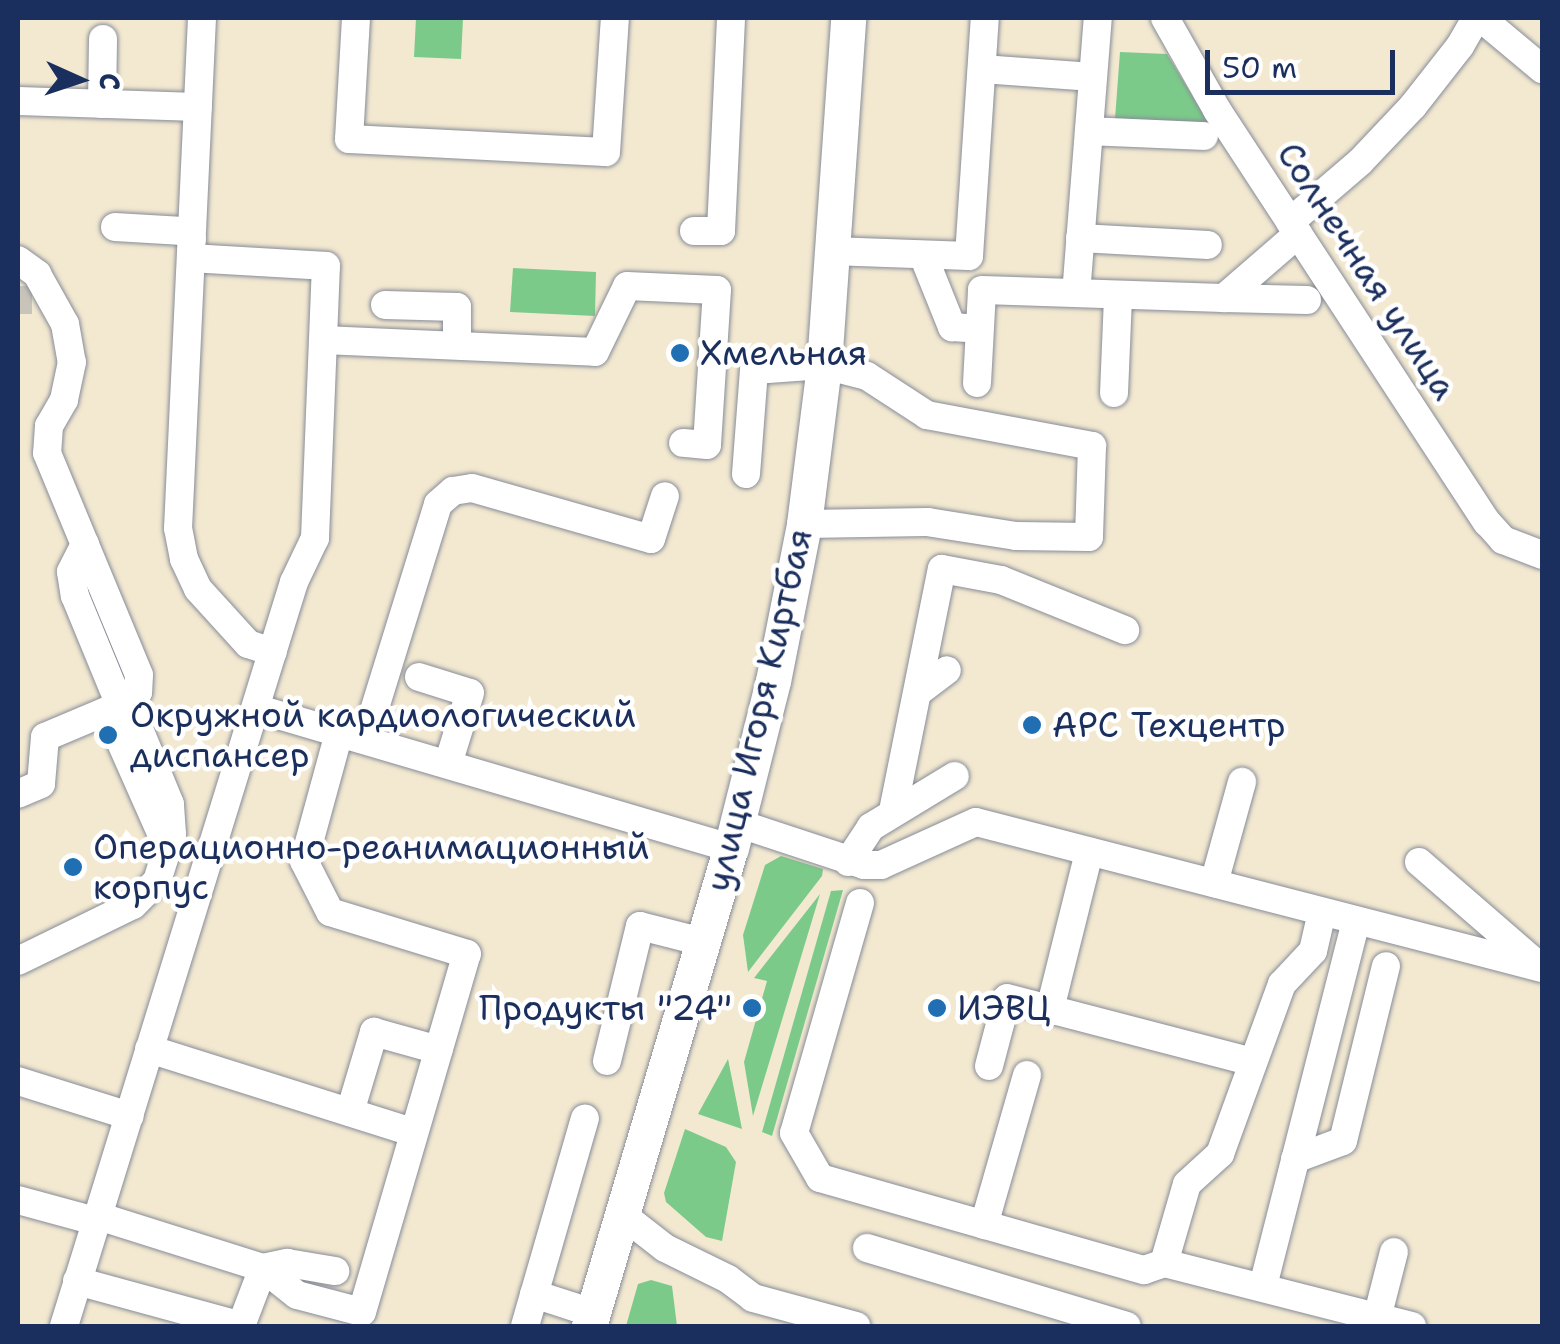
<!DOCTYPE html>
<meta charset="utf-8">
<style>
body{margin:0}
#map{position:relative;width:1560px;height:1344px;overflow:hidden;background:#f3e9d1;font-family:"Shantell Sans",sans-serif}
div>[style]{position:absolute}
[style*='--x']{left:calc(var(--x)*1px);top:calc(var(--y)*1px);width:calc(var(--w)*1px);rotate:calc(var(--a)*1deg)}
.green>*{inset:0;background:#7cca8a}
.minor-tunnel>*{height:28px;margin-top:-14px;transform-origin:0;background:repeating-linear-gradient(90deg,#c8c4ba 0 28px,transparent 0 42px)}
.roads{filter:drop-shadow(0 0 2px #878c98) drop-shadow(0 0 2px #878c98)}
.minor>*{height:28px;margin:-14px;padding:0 14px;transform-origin:14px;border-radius:14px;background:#fff}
.major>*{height:35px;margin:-17.5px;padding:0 17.5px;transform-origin:17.5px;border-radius:17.5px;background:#fff}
.dots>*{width:28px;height:28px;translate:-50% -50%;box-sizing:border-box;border:5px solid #fff;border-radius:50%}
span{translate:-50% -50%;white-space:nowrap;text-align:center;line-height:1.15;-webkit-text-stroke:9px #fff;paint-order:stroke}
.street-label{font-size:35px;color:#1b2f5e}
.poi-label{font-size:35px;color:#1b2f5e}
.left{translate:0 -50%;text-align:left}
.right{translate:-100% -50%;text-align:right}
.frame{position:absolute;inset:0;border:20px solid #1b2f5e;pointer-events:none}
.north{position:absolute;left:30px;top:30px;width:100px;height:100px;-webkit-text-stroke:8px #fff;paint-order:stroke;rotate:93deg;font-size:28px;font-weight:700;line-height:40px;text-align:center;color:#1b2f5e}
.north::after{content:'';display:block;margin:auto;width:35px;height:45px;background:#1b2f5e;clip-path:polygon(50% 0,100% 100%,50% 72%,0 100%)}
.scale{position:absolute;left:1205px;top:50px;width:190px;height:45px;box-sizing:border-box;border:5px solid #1b2f5e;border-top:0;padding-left:12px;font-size:30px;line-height:35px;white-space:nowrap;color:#1b2f5e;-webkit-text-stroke:8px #fff;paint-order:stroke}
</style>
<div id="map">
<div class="green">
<i style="clip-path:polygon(416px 18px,463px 18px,461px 59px,414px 57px)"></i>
<i style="clip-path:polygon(1120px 52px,1167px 54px,1210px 125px,1115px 119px)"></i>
<i style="clip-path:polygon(513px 268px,596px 272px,595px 316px,510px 312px)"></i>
<i style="clip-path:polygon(781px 856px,823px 869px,822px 876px,748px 972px,743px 935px,765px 865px)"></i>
<i style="clip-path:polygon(843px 890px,772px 1136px,762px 1132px,831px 891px)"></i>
<i style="clip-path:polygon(820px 894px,753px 1116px,744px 1062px,767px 981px,754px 978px)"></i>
<i style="clip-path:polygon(728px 1059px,742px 1129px,698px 1114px)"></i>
<i style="clip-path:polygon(685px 1129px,726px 1147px,736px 1162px,722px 1241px,706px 1237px,666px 1202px,664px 1193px)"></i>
<i style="clip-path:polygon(651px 1280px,672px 1286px,677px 1326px,626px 1326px,638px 1284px)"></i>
</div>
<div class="minor-tunnel">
<i style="--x:18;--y:286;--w:32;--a:90"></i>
</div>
<div class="roads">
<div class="minor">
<i style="--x:202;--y:18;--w:511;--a:92.69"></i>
<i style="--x:178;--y:528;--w:32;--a:79"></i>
<i style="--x:184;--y:559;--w:33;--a:65"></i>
<i style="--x:198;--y:589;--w:74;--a:47.7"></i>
<i style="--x:248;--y:644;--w:26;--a:18"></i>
<i style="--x:356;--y:18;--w:121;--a:93.3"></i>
<i style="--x:349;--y:139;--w:257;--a:2.9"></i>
<i style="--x:606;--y:152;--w:134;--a:-86.2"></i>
<i style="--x:1165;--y:18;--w:106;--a:60.5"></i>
<i style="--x:1217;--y:110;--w:493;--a:56.8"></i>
<i style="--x:1487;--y:522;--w:24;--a:48"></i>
<i style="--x:1503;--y:540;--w:42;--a:21"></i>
<i style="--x:1481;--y:18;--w:80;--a:39.9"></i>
<i style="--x:982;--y:69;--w:111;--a:4.1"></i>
<i style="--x:18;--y:101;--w:180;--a:1.9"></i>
<i style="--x:102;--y:104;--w:65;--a:-89.1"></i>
<i style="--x:1089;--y:131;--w:115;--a:2.5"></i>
<i style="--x:1290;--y:222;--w:92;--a:-40.6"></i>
<i style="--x:1360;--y:162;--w:77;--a:-46.6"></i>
<i style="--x:1413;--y:106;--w:76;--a:-51.9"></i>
<i style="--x:1460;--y:46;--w:32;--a:-60"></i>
<i style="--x:115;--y:227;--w:68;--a:3.4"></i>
<i style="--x:183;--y:231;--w:12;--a:42"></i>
<i style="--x:694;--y:231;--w:27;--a:0"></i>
<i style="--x:721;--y:231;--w:213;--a:-87.3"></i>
<i style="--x:1080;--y:238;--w:128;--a:3.1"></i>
<i style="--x:831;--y:251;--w:138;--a:2.1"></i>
<i style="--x:969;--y:256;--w:239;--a:-86.2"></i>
<i style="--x:923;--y:255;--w:78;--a:68.1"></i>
<i style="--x:952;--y:327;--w:27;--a:4"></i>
<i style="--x:18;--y:260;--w:24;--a:36"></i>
<i style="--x:37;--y:274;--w:57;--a:60.8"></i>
<i style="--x:65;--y:324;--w:39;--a:80"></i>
<i style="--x:72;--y:362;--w:39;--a:102"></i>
<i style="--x:64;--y:400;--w:30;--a:120"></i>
<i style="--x:49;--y:426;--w:27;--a:94"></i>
<i style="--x:47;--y:453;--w:240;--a:67.5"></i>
<i style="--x:139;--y:675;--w:17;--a:93"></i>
<i style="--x:138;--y:692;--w:14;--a:135"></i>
<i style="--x:128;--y:702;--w:90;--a:157.1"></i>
<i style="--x:45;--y:737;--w:47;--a:94.9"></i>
<i style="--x:41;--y:784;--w:25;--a:157"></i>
<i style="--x:1077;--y:282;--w:265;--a:-85.5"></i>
<i style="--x:1224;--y:298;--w:83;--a:1.4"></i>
<i style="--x:385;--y:305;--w:72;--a:1.6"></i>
<i style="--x:457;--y:307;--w:38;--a:90"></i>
<i style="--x:323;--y:340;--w:272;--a:2.5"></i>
<i style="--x:595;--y:352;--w:73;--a:-64.1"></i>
<i style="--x:627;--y:286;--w:90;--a:2.5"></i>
<i style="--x:717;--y:290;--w:155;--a:93.7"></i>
<i style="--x:707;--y:445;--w:24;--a:-175"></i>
<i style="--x:977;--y:383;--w:93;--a:-86.9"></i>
<i style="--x:982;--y:290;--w:242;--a:1.9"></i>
<i style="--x:1224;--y:298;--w:98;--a:-40.9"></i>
<i style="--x:1114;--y:393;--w:97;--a:-87.6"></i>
<i style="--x:746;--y:474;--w:104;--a:-85.6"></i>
<i style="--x:754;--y:370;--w:70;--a:-4.1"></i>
<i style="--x:824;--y:365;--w:44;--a:14.3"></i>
<i style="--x:867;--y:376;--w:72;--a:33"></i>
<i style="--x:927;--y:415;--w:168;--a:10.6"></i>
<i style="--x:1092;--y:446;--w:91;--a:91.9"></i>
<i style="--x:1089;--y:537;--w:73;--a:-179.2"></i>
<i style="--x:1016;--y:536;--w:89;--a:-171"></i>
<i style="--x:928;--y:522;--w:124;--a:179.1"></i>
<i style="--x:85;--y:544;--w:31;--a:117"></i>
<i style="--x:71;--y:572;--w:24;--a:81"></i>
<i style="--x:75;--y:596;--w:118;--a:67.6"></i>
<i style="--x:419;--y:677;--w:53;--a:17.4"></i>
<i style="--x:470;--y:693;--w:74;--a:107.2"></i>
<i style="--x:918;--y:692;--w:36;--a:-37"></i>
<i style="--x:258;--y:709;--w:493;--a:16.4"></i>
<i style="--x:107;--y:711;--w:143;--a:66.1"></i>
<i style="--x:365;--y:740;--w:247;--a:-72.8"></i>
<i style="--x:438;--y:504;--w:20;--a:-41"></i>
<i style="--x:453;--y:491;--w:19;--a:-9"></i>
<i style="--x:472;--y:488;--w:186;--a:15.9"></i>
<i style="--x:651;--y:539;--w:45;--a:-72"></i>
<i style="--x:893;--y:811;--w:247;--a:-78.6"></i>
<i style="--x:942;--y:569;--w:60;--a:10.6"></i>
<i style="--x:1001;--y:580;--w:134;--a:22"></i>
<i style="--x:737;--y:823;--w:134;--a:18.3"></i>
<i style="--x:864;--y:865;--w:17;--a:0"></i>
<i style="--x:881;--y:865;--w:104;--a:-24.4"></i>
<i style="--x:976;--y:822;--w:585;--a:14.46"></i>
<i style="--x:848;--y:862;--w:42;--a:-56.7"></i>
<i style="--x:871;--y:827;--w:98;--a:-31.3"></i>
<i style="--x:1419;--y:862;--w:150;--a:40.9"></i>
<i style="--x:1214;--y:883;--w:105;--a:-74.5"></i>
<i style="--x:860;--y:903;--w:239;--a:106"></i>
<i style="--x:794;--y:1133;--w:52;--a:60"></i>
<i style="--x:820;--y:1178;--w:337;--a:15.9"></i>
<i style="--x:1144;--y:1270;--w:21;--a:-19"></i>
<i style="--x:1164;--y:1263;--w:256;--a:14.3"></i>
<i style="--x:18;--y:961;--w:128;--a:-26"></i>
<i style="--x:133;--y:905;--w:34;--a:-45"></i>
<i style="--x:157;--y:881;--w:49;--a:-72.3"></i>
<i style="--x:172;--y:834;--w:30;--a:-94"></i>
<i style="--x:170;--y:804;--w:110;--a:-112.4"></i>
<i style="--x:1050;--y:1009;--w:162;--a:-76"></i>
<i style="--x:149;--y:1049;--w:277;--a:17.5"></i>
<i style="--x:607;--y:1061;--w:139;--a:-76.3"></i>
<i style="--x:640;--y:926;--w:65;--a:14.3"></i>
<i style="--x:989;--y:1066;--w:70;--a:-75.2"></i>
<i style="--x:1007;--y:998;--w:254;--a:14.6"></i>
<i style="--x:18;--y:1081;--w:117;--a:17.4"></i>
<i style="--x:350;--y:1112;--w:84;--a:-73.3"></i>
<i style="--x:374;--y:1032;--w:67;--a:15.5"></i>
<i style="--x:1295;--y:1159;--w:51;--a:-20.6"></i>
<i style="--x:1343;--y:1141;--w:180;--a:-76.2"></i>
<i style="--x:18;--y:1200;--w:80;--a:15.3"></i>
<i style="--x:98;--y:1216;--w:173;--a:17.5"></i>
<i style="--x:263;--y:1268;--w:43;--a:38.5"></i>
<i style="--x:297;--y:1295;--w:67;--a:14.7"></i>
<i style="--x:362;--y:1312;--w:373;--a:-73.7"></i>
<i style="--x:467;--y:954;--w:143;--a:-163"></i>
<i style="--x:330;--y:912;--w:57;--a:-117"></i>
<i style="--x:304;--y:861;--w:133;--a:-74.7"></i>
<i style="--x:624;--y:1216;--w:52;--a:38"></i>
<i style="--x:665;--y:1248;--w:70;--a:26.2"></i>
<i style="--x:728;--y:1279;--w:31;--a:37"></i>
<i style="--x:753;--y:1298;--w:107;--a:15.2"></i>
<i style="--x:984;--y:1225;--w:156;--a:-74"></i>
<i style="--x:867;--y:1248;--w:271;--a:16.7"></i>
<i style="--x:1164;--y:1263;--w:82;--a:-73.8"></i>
<i style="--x:1187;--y:1184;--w:45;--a:-42.3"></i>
<i style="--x:1220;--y:1154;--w:181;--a:-70"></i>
<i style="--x:1282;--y:984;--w:45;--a:-46.8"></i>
<i style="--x:1313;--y:951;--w:39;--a:-77"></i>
<i style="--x:263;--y:1268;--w:25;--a:-12"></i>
<i style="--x:287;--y:1263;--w:49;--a:9.5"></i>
<i style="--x:77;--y:1281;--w:170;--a:15.3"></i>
<i style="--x:1263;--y:1286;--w:376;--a:-75.7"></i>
<i style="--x:534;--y:1294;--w:62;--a:17.9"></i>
<i style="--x:1377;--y:1318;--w:68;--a:-75.6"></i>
<i style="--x:64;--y:1326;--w:779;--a:-72.82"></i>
<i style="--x:294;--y:582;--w:49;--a:-64.5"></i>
<i style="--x:315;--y:538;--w:272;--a:-87.7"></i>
<i style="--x:326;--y:266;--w:135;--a:-176.6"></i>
<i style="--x:241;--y:1326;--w:62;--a:-69.2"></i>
<i style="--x:525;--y:1326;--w:216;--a:-73.9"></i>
</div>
<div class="major">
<i style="--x:589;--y:1326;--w:499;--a:-73.5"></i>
<i style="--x:731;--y:848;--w:172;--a:-75.9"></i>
<i style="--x:773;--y:681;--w:160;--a:-78.8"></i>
<i style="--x:804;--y:524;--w:160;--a:-82.8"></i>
<i style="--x:824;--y:365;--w:348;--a:-86"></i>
</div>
</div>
<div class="dots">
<i style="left:680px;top:353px;background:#1f6fb2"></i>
<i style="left:1032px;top:725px;background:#1f6fb2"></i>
<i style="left:108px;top:735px;background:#1f6fb2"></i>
<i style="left:73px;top:867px;background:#1f6fb2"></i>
<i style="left:752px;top:1008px;background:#1f6fb2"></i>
<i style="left:937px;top:1008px;background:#1f6fb2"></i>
</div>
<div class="street-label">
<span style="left:1367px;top:271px;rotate:57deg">Солнечная улица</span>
<span style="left:759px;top:710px;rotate:-77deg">улица Игоря Киртбая</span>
</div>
<div class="poi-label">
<span class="left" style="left:700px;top:353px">Хмельная</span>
<span class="left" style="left:130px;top:735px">Окружной кардиологический<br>диспансер</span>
<span class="left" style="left:1052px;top:725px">АРС Техцентр</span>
<span class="left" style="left:93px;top:867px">Операционно-реанимационный<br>корпус</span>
<span class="right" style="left:732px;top:1008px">Продукты "24"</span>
<span class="left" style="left:957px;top:1008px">ИЭВЦ</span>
</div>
<div class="frame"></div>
<div class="north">С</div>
<div class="scale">50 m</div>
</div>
